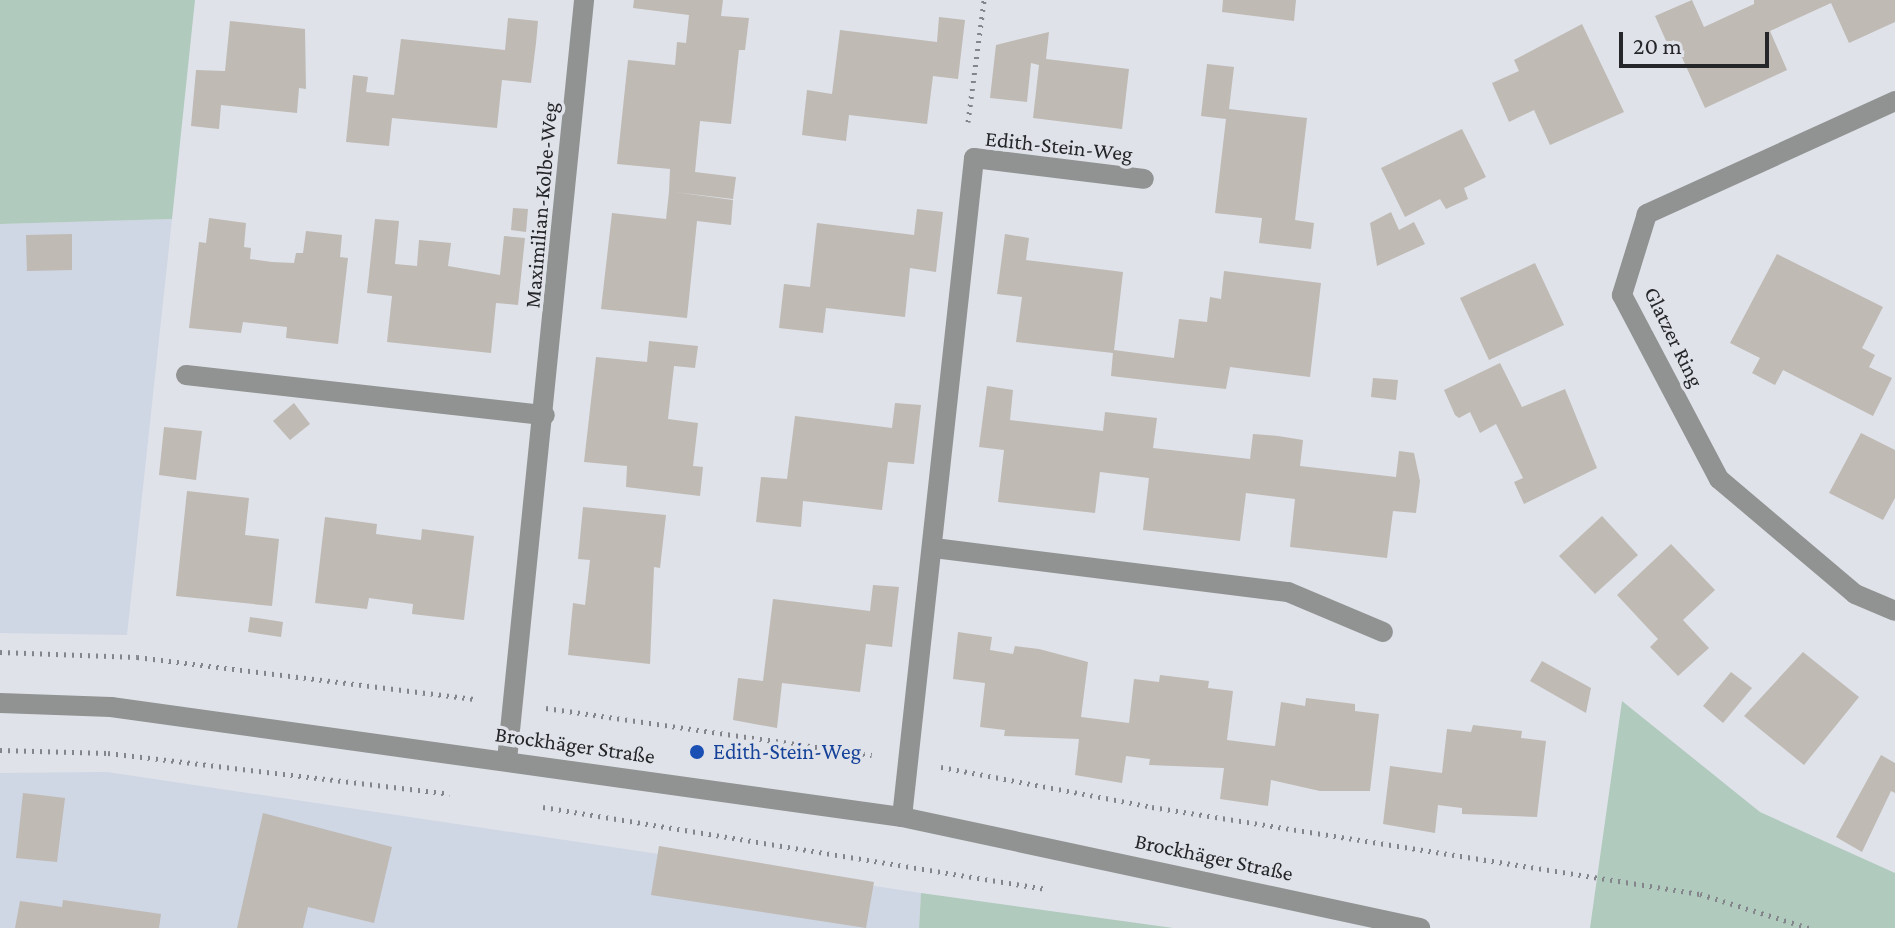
<!DOCTYPE html>
<meta charset="utf-8">
<style>
body{margin:0}
#map{position:relative;width:1895px;height:928px;overflow:hidden;background:#dfe2e9;font-family:"Crimson Pro",serif}
div>[style]{position:absolute}
[style*='--x']{left:calc(var(--x)*1px);top:calc(var(--y)*1px);width:calc(var(--w)*1px);rotate:calc(var(--a)*1deg)}
.built>*{inset:0;background:#cfd6e4}
.green>*{inset:0;background:#b1cabe}
.building>*{inset:0;background:#bfbab4}
.path>*{height:5px;margin-top:-2.5px;transform-origin:0;background:repeating-linear-gradient(90deg,#83858a 0 2px,transparent 0 8px)}
.minor>*{height:20px;margin:-10px;padding:0 10px;transform-origin:10px;border-radius:10px;background:#909391}
.tertiary>*{height:20px;margin:-10px;padding:0 10px;transform-origin:10px;border-radius:10px;background:#909391}
.dots>*{width:22px;height:22px;translate:-50% -50%;box-sizing:border-box;border:4px solid #dfe2e9;border-radius:50%}
span{translate:-50% -50%;white-space:nowrap;text-align:center;line-height:1.15;-webkit-text-stroke:7px #dfe2e9;paint-order:stroke}
.street-label{font-size:22px;color:#252629}
.transit-label{font-size:22px;color:#164399}
.left{translate:0 -50%;text-align:left}
.scale{position:absolute;left:1619px;top:32px;width:150px;height:36px;box-sizing:border-box;border:4px solid #252629;border-top:0;padding-left:10px;font-size:24px;line-height:28px;white-space:nowrap;color:#252629;-webkit-text-stroke:6px #dfe2e9;paint-order:stroke}
</style>
<div id="map">
<div class="built">
<i style="clip-path:polygon(172px 219px,127px 635px,0 633px,0 224px)"></i>
<i style="clip-path:polygon(107px 772px,921px 893px,919px 928px,0 928px,0 773px)"></i>
</div>
<div class="green">
<i style="clip-path:polygon(0 0,195px 0,172px 219px,0 224px)"></i>
<i style="clip-path:polygon(1622px 701px,1760px 812px,1895px 873px,1895px 928px,1590px 928px)"></i>
<i style="clip-path:polygon(921px 893px,1173px 928px,919px 928px)"></i>
</div>
<div class="building">
<i style="clip-path:polygon(634px 0,723px 0,721px 16px,749px 18px,745px 50px,739px 50px,731px 124px,700px 121px,695px 172px,736px 177px,733px 199px,674px 192px,733px 200px,731px 225px,697px 221px,687px 318px,601px 309px,612px 213px,666px 219px,669px 192px,670px 169px,617px 164px,628px 60px,675px 65px,677px 42px,686px 43px,689px 15px,633px 8px)"></i>
<i style="clip-path:polygon(1223px 0,1296px 0,1294px 21px,1222px 12px)"></i>
<i style="clip-path:polygon(1692px 0,1704px 27px,1754px 4px,1754px 0,1895px 0,1895px 22px,1849px 43px,1831px 3px,1770px 31px,1787px 70px,1705px 108px,1674px 40px,1667px 43px,1655px 16px)"></i>
<i style="clip-path:polygon(939px 17px,965px 20px,958px 79px,933px 76px,927px 124px,849px 115px,846px 141px,802px 135px,807px 90px,832px 94px,840px 30px,937px 42px)"></i>
<i style="clip-path:polygon(508px 18px,538px 21px,536px 43px,531px 83px,502px 80px,497px 128px,392px 118px,389px 146px,346px 142px,353px 75px,368px 77px,366px 92px,394px 95px,401px 39px,505px 50px)"></i>
<i style="clip-path:polygon(230px 21px,305px 29px,306px 89px,299px 88px,297px 113px,221px 105px,219px 129px,191px 126px,196px 70px,225px 71px)"></i>
<i style="clip-path:polygon(1582px 24px,1624px 112px,1550px 145px,1534px 110px,1509px 122px,1492px 83px,1519px 71px,1514px 60px)"></i>
<i style="clip-path:polygon(1049px 32px,1046px 59px,1129px 69px,1122px 129px,1033px 118px,1039px 65px,1031px 63px,1027px 102px,990px 98px,996px 45px)"></i>
<i style="clip-path:polygon(1207px 64px,1234px 67px,1229px 109px,1307px 118px,1295px 220px,1314px 223px,1311px 249px,1259px 243px,1262px 218px,1215px 213px,1226px 119px,1201px 116px)"></i>
<i style="clip-path:polygon(1462px 129px,1486px 177px,1464px 188px,1468px 199px,1446px 209px,1440px 199px,1405px 217px,1381px 168px)"></i>
<i style="clip-path:polygon(513px 208px,528px 209px,526px 232px,511px 230px)"></i>
<i style="clip-path:polygon(917px 209px,943px 212px,936px 272px,910px 268px,905px 317px,826px 308px,823px 333px,779px 328px,784px 284px,810px 287px,817px 223px,914px 235px)"></i>
<i style="clip-path:polygon(1391px 212px,1399px 230px,1414px 222px,1425px 244px,1377px 266px,1370px 223px)"></i>
<i style="clip-path:polygon(209px 218px,246px 223px,244px 247px,251px 248px,250px 259px,272px 262px,294px 263px,296px 253px,303px 253px,306px 231px,342px 235px,340px 257px,348px 258px,338px 344px,286px 338px,287px 327px,243px 322px,241px 333px,189px 328px,199px 242px,206px 243px)"></i>
<i style="clip-path:polygon(375px 219px,399px 221px,395px 264px,417px 266px,419px 240px,451px 243px,448px 266px,500px 275px,504px 236px,525px 238px,518px 305px,496px 303px,491px 353px,387px 342px,392px 296px,367px 293px)"></i>
<i style="clip-path:polygon(72px 234px,72px 270px,27px 271px,26px 235px)"></i>
<i style="clip-path:polygon(1005px 234px,1029px 238px,1026px 260px,1123px 272px,1114px 350px,1174px 358px,1179px 319px,1207px 322px,1210px 297px,1221px 299px,1224px 271px,1321px 283px,1310px 377px,1230px 367px,1226px 389px,1171px 383px,1111px 376px,1113px 353px,1016px 342px,1022px 297px,997px 294px)"></i>
<i style="clip-path:polygon(1777px 254px,1883px 307px,1862px 348px,1875px 355px,1869px 367px,1892px 378px,1873px 416px,1783px 370px,1775px 385px,1769px 382px,1752px 373px,1760px 358px,1730px 343px)"></i>
<i style="clip-path:polygon(1535px 263px,1564px 325px,1489px 360px,1460px 298px)"></i>
<i style="clip-path:polygon(649px 341px,698px 346px,695px 368px,674px 366px,668px 419px,698px 423px,693px 466px,703px 467px,700px 496px,626px 487px,627px 466px,584px 462px,596px 357px,647px 362px)"></i>
<i style="clip-path:polygon(1500px 363px,1522px 407px,1565px 389px,1597px 468px,1524px 504px,1514px 482px,1523px 478px,1496px 424px,1480px 433px,1470px 412px,1459px 418px,1455px 415px,1444px 390px)"></i>
<i style="clip-path:polygon(1373px 378px,1398px 380px,1396px 400px,1371px 397px)"></i>
<i style="clip-path:polygon(987px 386px,1013px 390px,1010px 420px,1103px 431px,1105px 412px,1157px 418px,1153px 448px,1250px 459px,1253px 434px,1278px 436px,1303px 440px,1300px 466px,1396px 477px,1399px 451px,1414px 453px,1420px 481px,1416px 513px,1393px 511px,1387px 558px,1290px 547px,1295px 499px,1246px 493px,1240px 541px,1143px 530px,1149px 478px,1100px 472px,1095px 513px,998px 502px,1004px 450px,979px 447px)"></i>
<i style="clip-path:polygon(294px 403px,310px 424px,290px 440px,273px 421px)"></i>
<i style="clip-path:polygon(895px 403px,921px 405px,914px 464px,888px 462px,882px 510px,803px 501px,801px 527px,756px 522px,761px 477px,787px 479px,795px 416px,892px 428px)"></i>
<i style="clip-path:polygon(164px 427px,202px 431px,196px 480px,159px 475px)"></i>
<i style="clip-path:polygon(1861px 433px,1895px 450px,1895px 498px,1883px 520px,1829px 493px)"></i>
<i style="clip-path:polygon(187px 491px,249px 498px,245px 535px,279px 539px,272px 606px,176px 596px)"></i>
<i style="clip-path:polygon(583px 507px,666px 515px,660px 568px,654px 567px,650px 664px,568px 655px,573px 603px,585px 605px,590px 560px,578px 559px)"></i>
<i style="clip-path:polygon(1602px 516px,1638px 555px,1595px 594px,1559px 556px)"></i>
<i style="clip-path:polygon(325px 517px,377px 524px,376px 534px,398px 537px,421px 540px,422px 529px,474px 536px,464px 620px,412px 614px,413px 604px,369px 598px,367px 609px,315px 603px)"></i>
<i style="clip-path:polygon(1671px 544px,1715px 590px,1683px 620px,1709px 648px,1678px 676px,1650px 647px,1658px 639px,1617px 595px)"></i>
<i style="clip-path:polygon(873px 585px,899px 587px,892px 647px,866px 644px,860px 692px,782px 683px,777px 728px,733px 720px,738px 678px,763px 681px,773px 599px,870px 611px)"></i>
<i style="clip-path:polygon(250px 617px,283px 622px,281px 637px,248px 632px)"></i>
<i style="clip-path:polygon(958px 632px,992px 637px,990px 650px,1013px 654px,1015px 646px,1039px 649px,1088px 662px,1081px 717px,1129px 723px,1134px 679px,1159px 682px,1160px 675px,1209px 681px,1208px 688px,1233px 691px,1227px 740px,1275px 746px,1281px 702px,1305px 706px,1306px 698px,1355px 704px,1355px 711px,1379px 714px,1370px 791px,1320px 791px,1271px 780px,1268px 806px,1220px 799px,1224px 768px,1149px 765px,1150px 759px,1126px 756px,1122px 783px,1075px 775px,1079px 739px,1004px 736px,1005px 730px,980px 727px,985px 683px,953px 679px)"></i>
<i style="clip-path:polygon(1803px 652px,1859px 697px,1804px 765px,1744px 716px)"></i>
<i style="clip-path:polygon(1542px 661px,1591px 688px,1586px 713px,1530px 681px)"></i>
<i style="clip-path:polygon(1731px 672px,1752px 688px,1723px 723px,1703px 706px)"></i>
<i style="clip-path:polygon(1473px 725px,1522px 731px,1521px 738px,1546px 741px,1537px 817px,1462px 814px,1462px 808px,1438px 805px,1435px 833px,1383px 824px,1390px 766px,1442px 773px,1447px 729px,1471px 732px)"></i>
<i style="clip-path:polygon(1881px 755px,1895px 763px,1895px 793px,1891px 791px,1862px 852px,1836px 837px)"></i>
<i style="clip-path:polygon(23px 793px,65px 798px,57px 862px,16px 858px)"></i>
<i style="clip-path:polygon(263px 813px,392px 847px,374px 923px,308px 907px,303px 928px,237px 928px)"></i>
<i style="clip-path:polygon(659px 846px,874px 882px,866px 928px,651px 895px)"></i>
<i style="clip-path:polygon(63px 900px,161px 914px,159px 928px,15px 928px,20px 901px,62px 907px)"></i>
</div>
<div class="path">
<i style="--x:968;--y:122;--w:123;--a:-82.5"></i>
<i style="--x:0;--y:652;--w:137;--a:2.1"></i>
<i style="--x:137;--y:657;--w:342;--a:7.1"></i>
<i style="--x:546;--y:708;--w:329;--a:8.2"></i>
<i style="--x:0;--y:750;--w:108;--a:1.6"></i>
<i style="--x:108;--y:753;--w:344;--a:6.8"></i>
<i style="--x:941;--y:767;--w:215;--a:10.7"></i>
<i style="--x:1152;--y:807;--w:555;--a:9.02"></i>
<i style="--x:1700;--y:894;--w:114;--a:17.3"></i>
<i style="--x:543;--y:807;--w:510;--a:9.26"></i>
</div>
<div class="minor">
<i style="--x:1895;--y:101;--w:273;--a:155.5"></i>
<i style="--x:1647;--y:214;--w:85;--a:107.2"></i>
<i style="--x:1622;--y:295;--w:208;--a:62.2"></i>
<i style="--x:1719;--y:479;--w:178;--a:40.2"></i>
<i style="--x:1855;--y:594;--w:43;--a:23"></i>
<i style="--x:186;--y:375;--w:361;--a:6.4"></i>
<i style="--x:934;--y:548;--w:357;--a:7.1"></i>
<i style="--x:1288;--y:592;--w:103;--a:22.8"></i>
<i style="--x:507;--y:760;--w:764;--a:-84.21"></i>
<i style="--x:902;--y:817;--w:663;--a:-83.76"></i>
<i style="--x:974;--y:158;--w:171;--a:7"></i>
</div>
<div class="tertiary">
<i style="--x:0;--y:703;--w:111;--a:2.1"></i>
<i style="--x:111;--y:707;--w:799;--a:7.92"></i>
<i style="--x:902;--y:817;--w:530;--a:12.09"></i>
</div>
<div class="dots">
<i style="left:697px;top:752px;background:#1a4fb4"></i>
</div>
<div class="street-label">
<span style="left:1059px;top:146px;rotate:6deg">Edith-Stein-Weg</span>
<span style="left:541px;top:205px;rotate:-85deg">Maximilian-Kolbe-Weg</span>
<span style="left:1674px;top:337px;rotate:64deg">Glatzer Ring</span>
<span style="left:575px;top:745px;rotate:8deg">Brockhäger Straße</span>
<span style="left:1214px;top:857px;rotate:12deg">Brockhäger Straße</span>
</div>
<div class="transit-label">
<span class="left" style="left:713px;top:752px">Edith-Stein-Weg</span>
</div>
<div class="scale">20 m</div>
</div>
